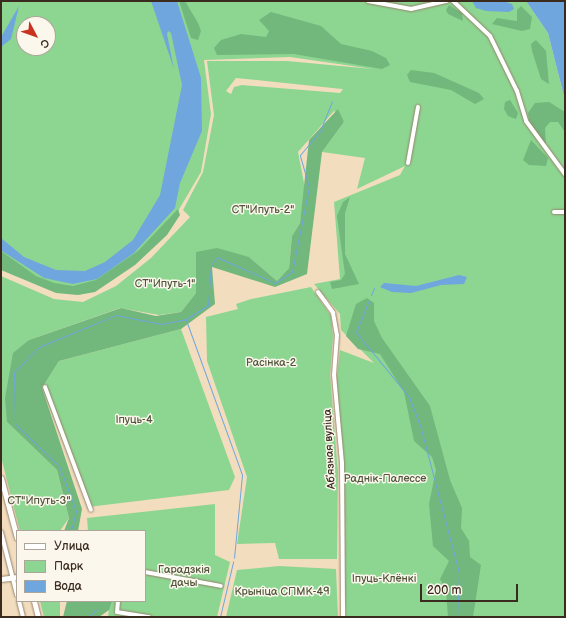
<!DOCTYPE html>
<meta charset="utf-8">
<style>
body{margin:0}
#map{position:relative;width:566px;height:618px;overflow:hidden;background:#f3ddbf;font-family:"Balsamiq Sans",sans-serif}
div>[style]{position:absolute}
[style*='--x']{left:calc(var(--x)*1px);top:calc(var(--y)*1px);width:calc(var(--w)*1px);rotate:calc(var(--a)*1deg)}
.green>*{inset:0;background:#8dd691}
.forest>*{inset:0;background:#72b77b}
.water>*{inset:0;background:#6fa6dd}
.stream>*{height:1px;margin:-0.5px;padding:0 0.5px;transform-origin:0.5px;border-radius:0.5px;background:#6fa6dd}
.roads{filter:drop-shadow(0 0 1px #97846e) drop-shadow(0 0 1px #97846e)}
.minor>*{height:4px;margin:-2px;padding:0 2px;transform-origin:2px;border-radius:2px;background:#fff}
.tertiary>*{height:5px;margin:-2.5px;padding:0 2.5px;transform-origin:2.5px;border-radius:2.5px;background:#fff}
span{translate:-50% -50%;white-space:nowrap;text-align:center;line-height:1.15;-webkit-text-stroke:3px #fbf7ec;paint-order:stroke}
.park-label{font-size:11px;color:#50553b}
.street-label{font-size:11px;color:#3b2a1e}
.frame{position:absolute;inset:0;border:2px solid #3b2a1e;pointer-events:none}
.legend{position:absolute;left:16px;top:530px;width:130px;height:72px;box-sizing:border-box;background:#fbf7ec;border:1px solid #aea59a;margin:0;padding:5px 7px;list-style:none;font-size:12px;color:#3b2a1e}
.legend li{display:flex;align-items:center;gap:8px;height:20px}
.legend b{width:20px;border:1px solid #aea59a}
.north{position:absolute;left:16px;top:16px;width:40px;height:40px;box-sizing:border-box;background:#fbf7ec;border:1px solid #aea59a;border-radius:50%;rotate:131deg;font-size:11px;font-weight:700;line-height:16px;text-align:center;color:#3b2a1e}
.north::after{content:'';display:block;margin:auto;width:14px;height:18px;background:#c8321e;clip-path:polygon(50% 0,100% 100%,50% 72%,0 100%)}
.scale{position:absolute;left:420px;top:584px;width:98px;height:18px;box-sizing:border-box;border:2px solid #3b2a1e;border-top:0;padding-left:5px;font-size:12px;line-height:14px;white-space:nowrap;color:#3b2a1e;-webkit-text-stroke:3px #fbf7ec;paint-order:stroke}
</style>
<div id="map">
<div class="green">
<i style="clip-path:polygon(evenodd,1px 1px,526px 1px,548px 33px,565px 100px,565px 617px,346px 617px,337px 378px,340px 350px,374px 363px,341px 330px,340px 314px,314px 284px,340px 279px,334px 202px,400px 175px,405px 166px,357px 189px,365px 158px,322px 152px,344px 122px,334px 111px,298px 152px,305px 188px,300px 223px,292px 236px,289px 268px,277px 281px,249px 257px,197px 252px,196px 293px,181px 312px,159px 315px,120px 308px,29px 340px,7px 422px,57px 470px,69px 518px,60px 531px,20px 531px,1px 457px,1px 276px,54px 299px,83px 302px,116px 286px,151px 258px,190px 217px,183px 210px,203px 172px,214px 115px,207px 61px,287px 61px,373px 69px,290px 57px,204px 60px,211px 114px,201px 172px,164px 235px,102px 284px,62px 291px,1px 265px,1px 1px,24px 24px,48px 24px,48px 48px,24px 48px,24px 24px,1px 1px,236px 78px,342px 89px,343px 89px,340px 93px,242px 85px,234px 87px,231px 94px,226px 91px,236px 78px)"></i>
<i style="clip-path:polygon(311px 287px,331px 316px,333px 336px,330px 375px,338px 473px,337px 559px,279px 559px,275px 543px,237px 544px,247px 477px,207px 361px,206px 317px,238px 309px,236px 304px,251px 299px)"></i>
<i style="clip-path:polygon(181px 329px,235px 477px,229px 490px,88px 507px,42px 388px,59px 361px)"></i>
<i style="clip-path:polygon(215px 504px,215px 555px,230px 562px,217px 617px,108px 617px,110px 601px,145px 601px,145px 531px,88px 531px,87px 518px)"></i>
<i style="clip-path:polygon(279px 566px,336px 569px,338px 617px,226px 617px,237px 570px)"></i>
<i style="clip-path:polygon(40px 601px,60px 601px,60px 617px,44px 617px)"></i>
</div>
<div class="forest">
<i style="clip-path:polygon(179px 1px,185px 1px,198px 23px,201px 31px,198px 40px,191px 38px)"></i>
<i style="clip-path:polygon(449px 5px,462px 13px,463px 21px,448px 14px,446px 10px)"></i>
<i style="clip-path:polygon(521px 6px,532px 17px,530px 29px,522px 31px,492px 24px,497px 18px,517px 21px,517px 10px)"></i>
<i style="clip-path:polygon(271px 12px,321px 26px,341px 44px,372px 51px,386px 58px,390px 65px,382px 69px,294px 54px,217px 55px,214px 48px,221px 40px,241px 34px,266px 37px,269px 31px,259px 20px)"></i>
<i style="clip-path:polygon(536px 40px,546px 51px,549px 84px,541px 79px,532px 51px,531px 44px)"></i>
<i style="clip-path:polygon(411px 70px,434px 73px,479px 93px,484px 99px,475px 104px,451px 90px,410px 82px,407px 75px)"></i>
<i style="clip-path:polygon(510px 100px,518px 113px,516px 119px,508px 116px,504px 109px,505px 102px)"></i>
<i style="clip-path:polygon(549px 102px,565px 112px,565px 132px,558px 122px,550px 122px,545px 128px,546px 144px,530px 124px,528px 113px,535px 103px)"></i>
<i style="clip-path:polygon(338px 109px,344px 122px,322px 152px,307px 274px,275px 287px,212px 267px,215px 304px,181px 329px,59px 361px,42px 388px,82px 509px,78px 531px,64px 531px,69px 518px,57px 470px,7px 422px,5px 398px,13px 353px,29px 340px,121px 308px,156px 316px,181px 312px,196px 293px,196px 252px,217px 248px,249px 257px,277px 281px,289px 268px,292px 236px,300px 223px,309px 140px)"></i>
<i style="clip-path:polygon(531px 140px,548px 158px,546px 166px,529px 165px,523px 160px)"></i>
<i style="clip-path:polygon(350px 197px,345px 213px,345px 254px,359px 284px,332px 289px,330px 282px,341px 280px,345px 274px,337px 216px,343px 202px)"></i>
<i style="clip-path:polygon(178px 209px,180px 215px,167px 235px,135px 265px,95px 292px,78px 295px,56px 293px,1px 270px,1px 251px,36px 276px,54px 283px,73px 286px,96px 280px,138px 251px)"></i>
<i style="clip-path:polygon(367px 298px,374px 303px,374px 321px,382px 338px,430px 406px,450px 480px,462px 508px,461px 528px,469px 541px,470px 557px,481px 565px,473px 617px,448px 617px,446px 590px,440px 579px,449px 561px,433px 546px,429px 504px,436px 470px,432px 457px,414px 441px,404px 392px,380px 354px,358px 349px,346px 336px,356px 304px)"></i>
<i style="clip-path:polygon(67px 601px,112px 601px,109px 610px,99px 617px,63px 617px)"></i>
</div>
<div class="water">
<i style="clip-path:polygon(151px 1px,177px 1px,201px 78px,202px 131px,180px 183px,175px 208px,134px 253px,97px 279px,73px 284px,44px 278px,2px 251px,1px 238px,24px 257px,56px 270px,85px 271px,105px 262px,133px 240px,160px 195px,182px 85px,171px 33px,168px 31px,167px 34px,174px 69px)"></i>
<i style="clip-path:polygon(472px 1px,503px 1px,512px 4px,514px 9px,509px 12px,486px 11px,476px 8px)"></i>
<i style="clip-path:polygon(526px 1px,565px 1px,565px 100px,548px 33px)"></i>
<i style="clip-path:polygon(19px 6px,11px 39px,1px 47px,1px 37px)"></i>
<i style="clip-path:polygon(459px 275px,467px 277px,464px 284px,441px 285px,411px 293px,392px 292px,380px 287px,384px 283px,416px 286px)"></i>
</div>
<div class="stream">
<i style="--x:371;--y:295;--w:8;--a:-67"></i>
<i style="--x:369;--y:300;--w:35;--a:112"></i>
<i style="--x:356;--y:332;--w:84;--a:50.8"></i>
<i style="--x:409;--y:397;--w:34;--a:69"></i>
<i style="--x:421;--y:429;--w:149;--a:75.2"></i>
<i style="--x:459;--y:573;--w:44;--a:92.6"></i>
<i style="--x:186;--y:320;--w:165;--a:70.1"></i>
<i style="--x:242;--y:475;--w:83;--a:95.5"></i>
<i style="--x:71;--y:531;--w:21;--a:-76"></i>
<i style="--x:76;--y:511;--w:48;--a:-110.7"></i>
<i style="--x:59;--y:466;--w:61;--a:-136.3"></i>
<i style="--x:15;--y:424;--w:52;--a:-91.1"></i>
<i style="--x:14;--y:372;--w:35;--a:-45"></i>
<i style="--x:39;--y:347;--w:83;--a:-22.6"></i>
<i style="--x:116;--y:315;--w:46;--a:11.3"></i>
<i style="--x:161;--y:324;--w:25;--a:-11"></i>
<i style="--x:186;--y:319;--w:26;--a:-32"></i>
<i style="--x:208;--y:305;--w:40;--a:-85.7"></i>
<i style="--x:211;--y:265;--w:10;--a:-53"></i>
<i style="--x:217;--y:257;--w:64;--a:24.1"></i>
<i style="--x:275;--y:283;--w:20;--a:-33"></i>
<i style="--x:292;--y:272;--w:87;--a:-78.7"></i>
<i style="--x:309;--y:187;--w:33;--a:-106"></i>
<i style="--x:300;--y:155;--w:31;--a:-50"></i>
<i style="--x:320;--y:131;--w:32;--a:-68"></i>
<i style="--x:88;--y:617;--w:12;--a:-42"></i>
<i style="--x:97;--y:609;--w:8;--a:-90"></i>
<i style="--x:220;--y:617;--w:57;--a:-76.7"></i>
</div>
<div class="roads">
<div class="minor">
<i style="--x:368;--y:1;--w:44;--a:10.5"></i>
<i style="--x:411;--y:9;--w:37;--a:-13"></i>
<i style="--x:453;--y:1;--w:51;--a:43.4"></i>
<i style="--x:490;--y:36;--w:61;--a:63.9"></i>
<i style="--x:517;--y:91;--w:31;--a:73"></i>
<i style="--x:526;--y:121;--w:66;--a:53.7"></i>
<i style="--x:408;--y:163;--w:57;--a:-79.9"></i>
<i style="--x:554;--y:212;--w:11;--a:0"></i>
<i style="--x:318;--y:292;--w:26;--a:54"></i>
<i style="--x:333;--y:313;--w:22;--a:80"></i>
<i style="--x:337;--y:335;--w:40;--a:94.3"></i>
<i style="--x:334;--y:375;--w:88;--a:84.8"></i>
<i style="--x:342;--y:463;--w:154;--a:89.6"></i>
<i style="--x:45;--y:387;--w:131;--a:69.5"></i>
<i style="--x:1;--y:532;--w:65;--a:75.7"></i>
<i style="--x:145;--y:572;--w:77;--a:10.4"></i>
<i style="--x:19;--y:601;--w:16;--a:76"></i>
<i style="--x:118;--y:601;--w:11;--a:95"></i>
<i style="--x:117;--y:612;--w:33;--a:9"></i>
</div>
<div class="tertiary">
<i style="--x:1;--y:478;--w:62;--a:75.1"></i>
<i style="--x:1;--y:579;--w:16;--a:-7"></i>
<i style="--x:34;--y:601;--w:16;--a:76"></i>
</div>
</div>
<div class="park-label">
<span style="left:263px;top:210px">СТ"Ипуть-2"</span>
<span style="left:165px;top:284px">СТ"Ипуть-1"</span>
<span style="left:271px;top:363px">Расінка-2</span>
<span style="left:134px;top:420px">Іпуць-4</span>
<span style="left:385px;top:479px">Раднік-Палессе</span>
<span style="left:39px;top:501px">СТ"Ипуть-3"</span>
<span style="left:184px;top:577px">Гарадзкія<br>дачы</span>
<span style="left:384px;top:579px">Іпуць-Клёнкі</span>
<span style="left:282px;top:592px">Крыніца СПМК-49</span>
</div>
<div class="street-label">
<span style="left:330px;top:449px;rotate:-93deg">Абʼязная вуліца</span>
</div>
<div class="frame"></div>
<ul class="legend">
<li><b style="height:5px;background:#fff"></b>Улица</li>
<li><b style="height:11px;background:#8dd691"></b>Парк</li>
<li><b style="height:11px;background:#6fa6dd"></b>Вода</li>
</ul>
<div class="north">С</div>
<div class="scale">200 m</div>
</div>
